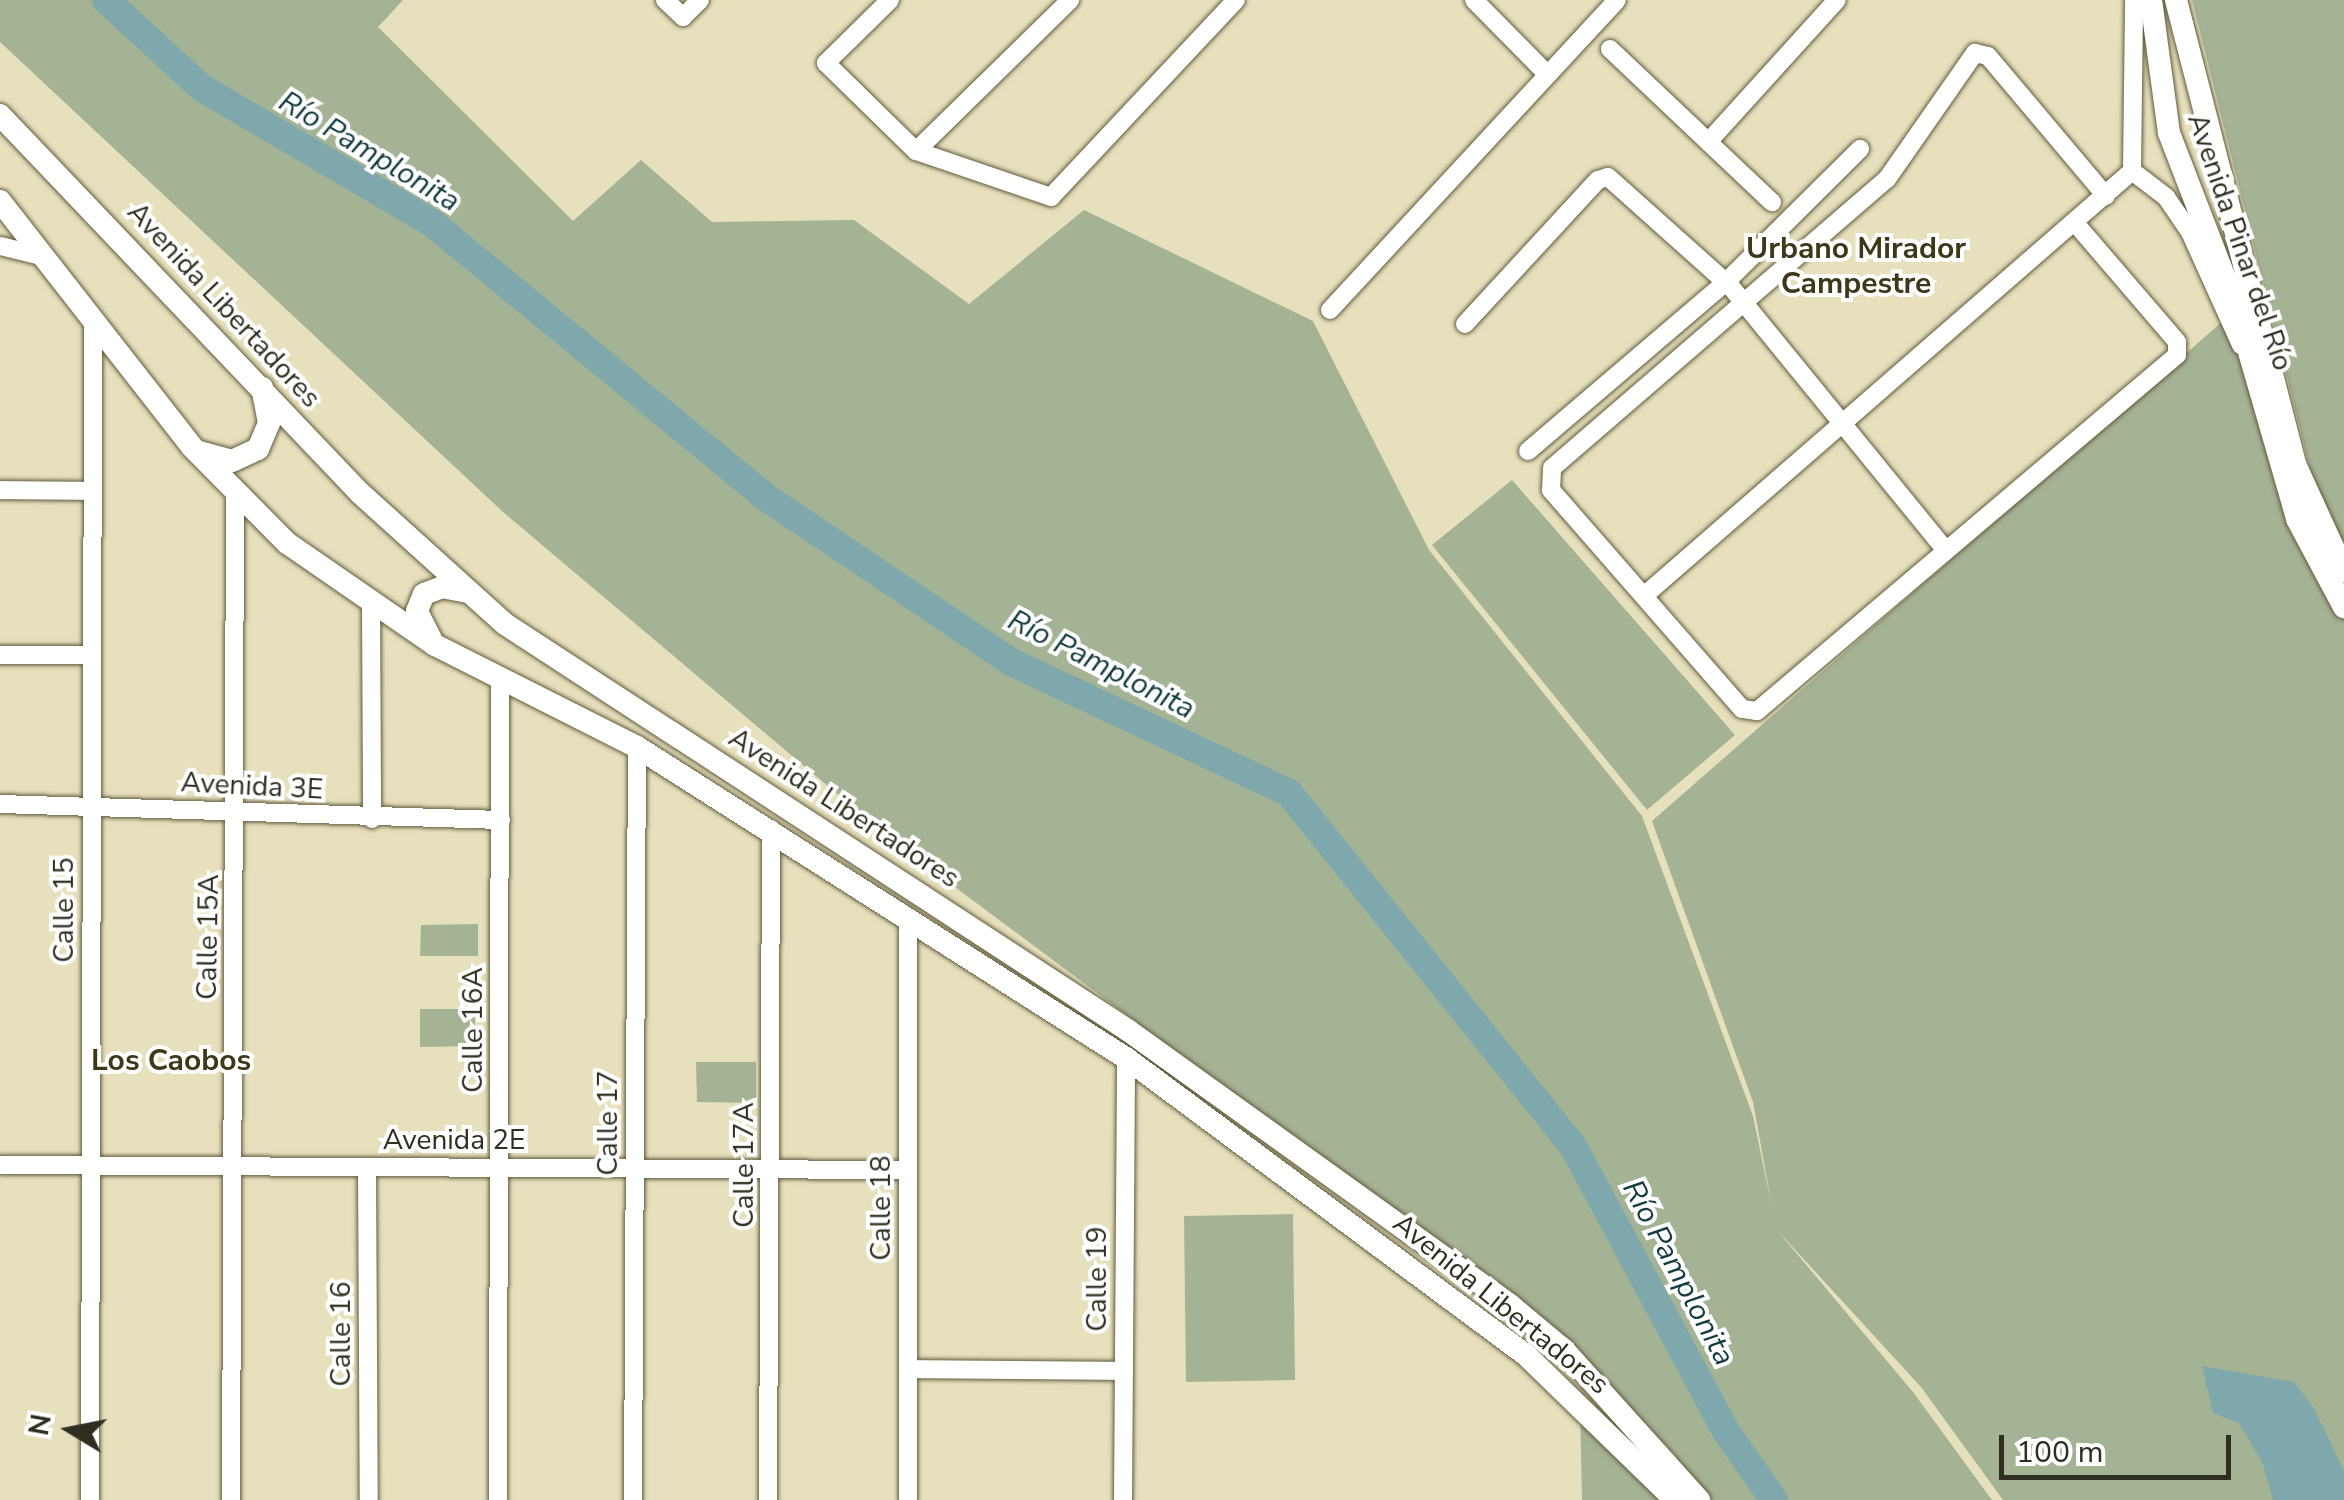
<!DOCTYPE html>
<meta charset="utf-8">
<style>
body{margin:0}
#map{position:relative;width:2344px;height:1500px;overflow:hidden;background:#e7e0bd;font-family:"Nunito Sans",sans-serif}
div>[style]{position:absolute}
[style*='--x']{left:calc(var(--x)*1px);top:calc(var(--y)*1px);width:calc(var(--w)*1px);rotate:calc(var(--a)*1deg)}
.green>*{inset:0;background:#a5b395}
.water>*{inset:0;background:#7ea8ab}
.river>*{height:28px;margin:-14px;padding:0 14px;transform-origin:14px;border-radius:14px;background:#7ea8ab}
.roads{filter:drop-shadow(0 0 2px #615b3c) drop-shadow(0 0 2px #615b3c)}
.minor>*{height:18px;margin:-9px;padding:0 9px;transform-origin:9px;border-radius:9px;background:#fff}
.major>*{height:22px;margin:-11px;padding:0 11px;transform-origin:11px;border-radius:11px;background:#fff}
span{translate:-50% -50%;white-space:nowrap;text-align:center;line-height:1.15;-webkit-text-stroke:8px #fff;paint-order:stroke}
.street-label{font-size:28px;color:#302e20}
.water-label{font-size:30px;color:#133c40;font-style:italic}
.neighbourhood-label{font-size:30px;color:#3e381a;font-weight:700}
.north{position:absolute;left:20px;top:1380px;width:100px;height:100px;-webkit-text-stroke:8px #fff;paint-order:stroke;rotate:280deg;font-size:28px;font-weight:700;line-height:40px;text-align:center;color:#302e20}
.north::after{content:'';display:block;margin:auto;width:35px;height:45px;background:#302e20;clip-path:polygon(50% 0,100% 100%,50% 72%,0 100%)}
.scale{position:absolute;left:1999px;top:1435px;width:232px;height:45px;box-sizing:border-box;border:5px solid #302e20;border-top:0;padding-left:12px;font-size:30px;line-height:35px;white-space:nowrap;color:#302e20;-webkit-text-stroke:8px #fff;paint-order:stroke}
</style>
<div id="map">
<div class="green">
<i style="clip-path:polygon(0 0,403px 0,378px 27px,573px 221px,641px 160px,712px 222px,854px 220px,969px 304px,1084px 210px,1313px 321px,1429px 550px,1642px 816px,1753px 1116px,1772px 1207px,1753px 1102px,1652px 821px,2223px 321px,2248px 365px,2344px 614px,2344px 1500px,2003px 1500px,1921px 1387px,1777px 1230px,1913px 1392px,1992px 1500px,1707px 1500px,1675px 1455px,1567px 1343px,893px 841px,503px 512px,0 42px)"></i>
<i style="clip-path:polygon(2192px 0,2344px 0,2344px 543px,2320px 508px)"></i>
<i style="clip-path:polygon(1512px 480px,1735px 735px,1647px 810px,1432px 545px)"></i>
<i style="clip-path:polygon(478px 924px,478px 956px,420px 956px,421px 925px)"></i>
<i style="clip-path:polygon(420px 1009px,475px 1009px,475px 1046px,420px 1047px)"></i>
<i style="clip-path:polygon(696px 1062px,756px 1062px,756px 1103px,697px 1102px)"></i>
<i style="clip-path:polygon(1293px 1214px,1295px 1380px,1186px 1382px,1184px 1216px)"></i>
<i style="clip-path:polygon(1580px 1407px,1670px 1500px,1582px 1500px)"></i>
</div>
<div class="water">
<i style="clip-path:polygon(2202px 1366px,2294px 1382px,2314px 1408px,2344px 1471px,2344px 1500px,2273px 1500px,2263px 1464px,2239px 1423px,2213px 1413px)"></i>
</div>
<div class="river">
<i style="--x:106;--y:0;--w:130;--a:42.5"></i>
<i style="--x:202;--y:88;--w:267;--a:30.4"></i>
<i style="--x:432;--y:223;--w:430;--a:39.4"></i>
<i style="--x:764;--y:496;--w:298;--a:33.9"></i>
<i style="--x:1011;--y:662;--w:307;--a:25.2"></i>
<i style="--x:1289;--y:793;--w:453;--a:51.2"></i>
<i style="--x:1573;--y:1146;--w:322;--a:61.8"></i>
<i style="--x:1725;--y:1430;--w:85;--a:55"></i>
</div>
<div class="roads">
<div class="minor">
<i style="--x:665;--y:0;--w:25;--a:43"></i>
<i style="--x:683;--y:17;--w:24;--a:-45"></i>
<i style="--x:890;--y:0;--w:90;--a:135.5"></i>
<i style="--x:826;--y:63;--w:126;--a:44.4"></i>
<i style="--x:916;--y:151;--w:143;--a:18.8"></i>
<i style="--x:1051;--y:197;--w:270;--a:-46.8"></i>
<i style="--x:1474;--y:0;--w:105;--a:45.4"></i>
<i style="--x:1610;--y:49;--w:223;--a:43.4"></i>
<i style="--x:1709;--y:141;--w:190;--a:-47.8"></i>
<i style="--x:916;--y:151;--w:216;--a:-44.4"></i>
<i style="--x:2132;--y:171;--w:43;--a:37.4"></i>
<i style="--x:2166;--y:197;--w:42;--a:55.6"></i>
<i style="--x:2190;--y:232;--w:124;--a:65.7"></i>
<i style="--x:2076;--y:224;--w:155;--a:49.4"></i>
<i style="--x:2177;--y:342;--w:13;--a:90"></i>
<i style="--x:2177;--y:355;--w:551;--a:139.71"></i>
<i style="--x:1757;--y:711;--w:15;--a:-172"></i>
<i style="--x:1742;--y:709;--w:291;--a:-131.1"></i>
<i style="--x:1551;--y:490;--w:22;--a:-87"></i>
<i style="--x:1552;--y:468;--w:442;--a:-40.8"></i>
<i style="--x:1887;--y:179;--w:154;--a:-55.1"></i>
<i style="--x:1975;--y:53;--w:13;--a:13"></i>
<i style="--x:1988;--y:56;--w:183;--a:49.9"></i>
<i style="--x:0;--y:246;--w:46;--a:13.7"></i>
<i style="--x:1330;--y:310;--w:422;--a:-47.2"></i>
<i style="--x:1465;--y:324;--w:196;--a:-47.3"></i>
<i style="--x:1598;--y:180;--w:10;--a:-17"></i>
<i style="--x:1608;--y:177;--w:165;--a:41.8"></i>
<i style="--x:1731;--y:287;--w:337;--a:50.8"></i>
<i style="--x:1528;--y:451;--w:260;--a:-40.5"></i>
<i style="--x:1726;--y:282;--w:189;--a:-44.8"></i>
<i style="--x:0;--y:490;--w:93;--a:0.6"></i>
<i style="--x:1645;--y:595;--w:646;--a:-41.04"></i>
<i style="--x:2132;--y:171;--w:171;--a:-89.3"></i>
<i style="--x:371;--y:605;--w:214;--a:89.7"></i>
<i style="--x:0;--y:655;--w:92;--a:0"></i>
<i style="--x:0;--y:804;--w:501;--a:1.83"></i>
<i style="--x:0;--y:1165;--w:908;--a:0.32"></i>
<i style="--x:367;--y:1167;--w:333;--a:89.7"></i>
<i style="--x:908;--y:1369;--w:216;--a:0.5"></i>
<i style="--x:90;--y:1500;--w:1181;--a:-89.85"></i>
<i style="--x:231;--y:1500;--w:1005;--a:-89.77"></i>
<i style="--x:498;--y:1500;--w:820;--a:-89.86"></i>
<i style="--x:633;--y:1500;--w:753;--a:-89.7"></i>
<i style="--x:768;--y:1500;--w:671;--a:-89.74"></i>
<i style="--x:908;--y:1500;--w:583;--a:-90"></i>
<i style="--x:1123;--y:1500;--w:442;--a:-89.6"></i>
</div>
<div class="major">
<i style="--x:2151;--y:0;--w:134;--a:82.3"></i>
<i style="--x:2169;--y:133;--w:186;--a:68.9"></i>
<i style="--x:2236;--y:307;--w:221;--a:73.9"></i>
<i style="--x:2297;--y:519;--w:100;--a:61.9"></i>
<i style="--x:2176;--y:0;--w:479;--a:75.6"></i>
<i style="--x:2295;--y:464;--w:118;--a:65.4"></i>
<i style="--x:0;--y:115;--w:522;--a:46.4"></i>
<i style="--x:360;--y:493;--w:195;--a:42.1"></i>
<i style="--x:505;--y:624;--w:745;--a:33.11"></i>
<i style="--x:1129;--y:1031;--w:469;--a:35.7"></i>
<i style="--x:1510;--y:1305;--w:70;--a:39.8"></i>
<i style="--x:1564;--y:1350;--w:202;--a:48"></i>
<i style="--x:0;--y:201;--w:312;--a:52"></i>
<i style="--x:192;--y:447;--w:135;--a:45.3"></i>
<i style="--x:287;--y:543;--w:180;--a:34.6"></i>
<i style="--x:435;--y:645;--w:226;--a:26.8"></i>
<i style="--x:637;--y:747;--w:580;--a:32.46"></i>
<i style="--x:1126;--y:1058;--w:497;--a:36.6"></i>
<i style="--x:1525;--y:1354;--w:209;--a:44.2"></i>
<i style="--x:199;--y:452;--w:34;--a:15"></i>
<i style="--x:232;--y:461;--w:29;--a:-25"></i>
<i style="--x:258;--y:449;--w:28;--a:-67"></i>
<i style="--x:269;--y:423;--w:36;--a:-101"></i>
<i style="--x:431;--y:639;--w:31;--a:-117"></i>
<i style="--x:417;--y:611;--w:18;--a:-68"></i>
<i style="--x:424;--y:594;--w:19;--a:-21"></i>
<i style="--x:442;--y:587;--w:26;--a:11"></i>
</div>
</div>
<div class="street-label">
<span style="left:2240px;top:242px;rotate:71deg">Avenida Pinar del Río</span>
<span style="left:224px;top:305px;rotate:47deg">Avenida Libertadores</span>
<span style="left:252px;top:786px;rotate:3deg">Avenida 3E</span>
<span style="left:844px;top:808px;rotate:33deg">Avenida Libertadores</span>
<span style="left:64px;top:910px;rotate:-90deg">Calle 15</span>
<span style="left:208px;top:937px;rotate:-89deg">Calle 15A</span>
<span style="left:473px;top:1030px;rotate:-90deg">Calle 16A</span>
<span style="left:608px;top:1123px;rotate:-90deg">Calle 17</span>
<span style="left:454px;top:1140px">Avenida 2E</span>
<span style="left:744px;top:1165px;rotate:-90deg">Calle 17A</span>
<span style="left:881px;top:1208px;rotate:-90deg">Calle 18</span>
<span style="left:1097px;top:1279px;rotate:-90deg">Calle 19</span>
<span style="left:1501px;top:1304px;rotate:39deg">Avenida Libertadores</span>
<span style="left:341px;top:1334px;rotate:-90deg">Calle 16</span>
</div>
<div class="water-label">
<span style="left:369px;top:152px;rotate:31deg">Río Pamplonita</span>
<span style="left:1101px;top:665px;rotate:27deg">Río Pamplonita</span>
<span style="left:1678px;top:1273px;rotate:62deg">Río Pamplonita</span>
</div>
<div class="neighbourhood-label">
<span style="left:1856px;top:266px">Urbano Mirador<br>Campestre</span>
<span style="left:171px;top:1061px">Los Caobos</span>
</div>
<div class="north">N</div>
<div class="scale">100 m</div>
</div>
